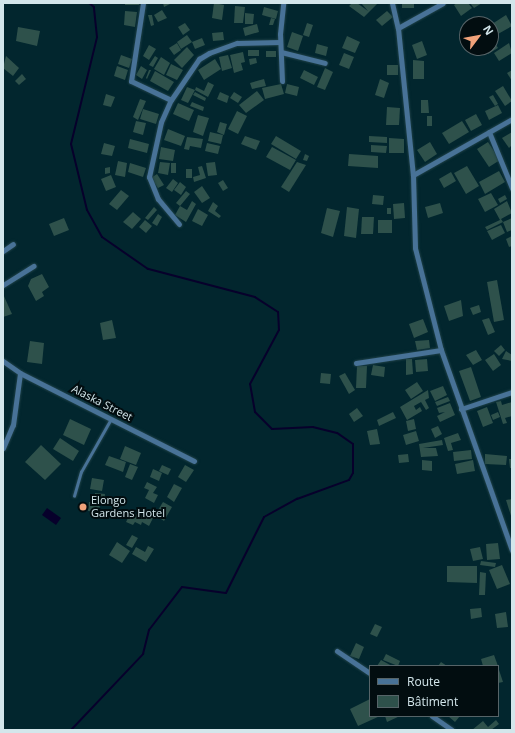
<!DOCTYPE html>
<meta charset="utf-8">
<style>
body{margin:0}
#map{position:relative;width:515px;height:733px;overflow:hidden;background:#02262e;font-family:"Open Sans",sans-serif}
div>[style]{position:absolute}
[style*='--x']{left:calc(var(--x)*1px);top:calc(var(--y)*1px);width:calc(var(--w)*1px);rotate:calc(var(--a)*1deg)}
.water>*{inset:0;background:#07002b}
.stream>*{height:2px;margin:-1px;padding:0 1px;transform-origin:1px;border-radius:1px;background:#07002b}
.building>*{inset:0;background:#2e514b}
.roads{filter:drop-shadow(0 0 1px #1f4148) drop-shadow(0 0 1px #1f4148)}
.lane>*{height:2.5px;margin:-1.25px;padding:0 1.25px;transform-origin:1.25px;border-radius:1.25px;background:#487297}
.street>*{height:5px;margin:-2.5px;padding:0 2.5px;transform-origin:2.5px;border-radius:2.5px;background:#487297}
.dots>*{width:11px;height:11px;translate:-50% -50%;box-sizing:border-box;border:2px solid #020d10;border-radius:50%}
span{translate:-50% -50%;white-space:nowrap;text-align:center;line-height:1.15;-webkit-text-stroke:4px #020d10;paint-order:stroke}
.street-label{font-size:11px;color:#d3e6eb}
.poi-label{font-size:11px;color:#d3e6eb}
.left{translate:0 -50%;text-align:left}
.frame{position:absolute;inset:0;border:4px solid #d3e6eb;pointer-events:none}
.legend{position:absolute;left:369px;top:665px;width:130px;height:52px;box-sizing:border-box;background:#020d10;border:1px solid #566468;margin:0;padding:5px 7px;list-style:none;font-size:12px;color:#d3e6eb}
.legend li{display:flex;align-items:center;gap:8px;height:20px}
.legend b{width:20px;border:1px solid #566468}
.north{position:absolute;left:459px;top:16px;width:40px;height:40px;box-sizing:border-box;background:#020d10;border:1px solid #566468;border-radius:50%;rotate:58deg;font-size:11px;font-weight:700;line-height:16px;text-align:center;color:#d3e6eb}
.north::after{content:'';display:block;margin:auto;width:14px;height:18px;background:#f0a27a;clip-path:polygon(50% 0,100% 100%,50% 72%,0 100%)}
</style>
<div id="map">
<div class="water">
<i style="clip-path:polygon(47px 508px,61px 518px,56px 525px,42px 515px)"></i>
</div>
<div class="stream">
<i style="--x:71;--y:730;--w:105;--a:-46.5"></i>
<i style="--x:143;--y:654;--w:25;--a:-76"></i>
<i style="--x:149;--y:630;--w:54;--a:-52.5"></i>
<i style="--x:182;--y:587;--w:44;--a:7.8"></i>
<i style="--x:226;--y:593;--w:85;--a:-63.4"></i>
<i style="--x:264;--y:517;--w:38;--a:-29"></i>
<i style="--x:297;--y:499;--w:55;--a:-20.1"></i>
<i style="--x:349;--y:480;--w:8;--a:-60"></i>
<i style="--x:353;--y:473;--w:29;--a:-90"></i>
<i style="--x:353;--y:444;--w:19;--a:-145"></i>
<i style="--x:337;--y:433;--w:25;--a:-166"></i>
<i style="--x:313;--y:427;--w:41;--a:177.2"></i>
<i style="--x:272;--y:429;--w:24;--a:-135"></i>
<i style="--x:255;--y:412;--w:28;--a:-100"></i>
<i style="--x:250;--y:384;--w:61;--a:-61.8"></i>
<i style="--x:279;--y:330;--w:18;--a:-93"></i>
<i style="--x:278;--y:312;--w:27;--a:-147"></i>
<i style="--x:255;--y:297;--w:111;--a:-165.3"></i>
<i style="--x:148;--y:269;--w:56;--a:-145.2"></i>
<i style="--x:102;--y:237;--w:31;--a:-119"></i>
<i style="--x:87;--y:210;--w:68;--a:-103.6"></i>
<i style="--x:71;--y:144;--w:110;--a:-76.3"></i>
<i style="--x:97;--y:37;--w:30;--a:-96"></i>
<i style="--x:94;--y:7;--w:6;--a:-141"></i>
</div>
<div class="building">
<i style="clip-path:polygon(125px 3px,139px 3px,139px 5px,125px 5px)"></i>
<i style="clip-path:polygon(163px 3px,172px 3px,164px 7px)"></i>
<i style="clip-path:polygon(214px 3px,224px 5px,222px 20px,212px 18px)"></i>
<i style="clip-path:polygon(352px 3px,357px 3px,368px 11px,361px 3px,378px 3px,364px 17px,349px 6px)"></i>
<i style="clip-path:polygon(402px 3px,414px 3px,414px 8px,402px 8px)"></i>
<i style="clip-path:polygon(457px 3px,468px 3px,472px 8px,461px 16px,454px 5px)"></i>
<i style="clip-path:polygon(470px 3px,482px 3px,474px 8px)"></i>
<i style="clip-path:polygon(235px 6px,245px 7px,243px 23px,234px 23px)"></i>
<i style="clip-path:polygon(264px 7px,278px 11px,276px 19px,262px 15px)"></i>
<i style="clip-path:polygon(162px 10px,167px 18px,158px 22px,154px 15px)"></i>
<i style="clip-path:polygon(125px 11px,137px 12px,135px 27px,124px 25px)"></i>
<i style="clip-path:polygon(387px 11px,393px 17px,382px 26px,376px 20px)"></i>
<i style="clip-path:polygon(245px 13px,254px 14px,253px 24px,245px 24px)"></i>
<i style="clip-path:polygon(148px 15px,152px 15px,154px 25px,151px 26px)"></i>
<i style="clip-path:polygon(506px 15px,512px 26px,498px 34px,492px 24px)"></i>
<i style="clip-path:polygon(271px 18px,275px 19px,273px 25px,269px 25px)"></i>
<i style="clip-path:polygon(185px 23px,190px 30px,183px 35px,178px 27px)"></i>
<i style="clip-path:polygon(307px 23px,313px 25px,309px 37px,303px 35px)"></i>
<i style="clip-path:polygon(257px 24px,259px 32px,245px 36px,243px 28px)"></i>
<i style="clip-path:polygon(18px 27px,40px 31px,37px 46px,16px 41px)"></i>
<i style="clip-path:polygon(223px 32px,224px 40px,213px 41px,212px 33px)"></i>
<i style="clip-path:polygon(292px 32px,303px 36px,298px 51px,287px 47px)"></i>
<i style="clip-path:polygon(187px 35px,192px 42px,181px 49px,177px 42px)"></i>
<i style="clip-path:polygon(347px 36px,360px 42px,355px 53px,342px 48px)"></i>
<i style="clip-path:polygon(491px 36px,498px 48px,488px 54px,485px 48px,491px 48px)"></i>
<i style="clip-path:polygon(202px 38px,205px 45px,195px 49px,192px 42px)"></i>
<i style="clip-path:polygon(422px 41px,427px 55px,417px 59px,412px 45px)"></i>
<i style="clip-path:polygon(177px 43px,181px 50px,174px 55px,169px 48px)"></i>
<i style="clip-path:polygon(509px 43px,512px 53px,499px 61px,494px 53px)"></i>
<i style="clip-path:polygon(317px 44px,328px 47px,326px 56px,315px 53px)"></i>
<i style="clip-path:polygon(149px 45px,156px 49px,149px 60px,143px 56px)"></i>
<i style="clip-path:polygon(187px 47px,194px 55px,182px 68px,174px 60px)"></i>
<i style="clip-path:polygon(248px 50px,259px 50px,259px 56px,248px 56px)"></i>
<i style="clip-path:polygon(266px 51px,276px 51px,276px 57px,266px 57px)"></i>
<i style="clip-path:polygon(243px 52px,245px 62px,241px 63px,243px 70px,234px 73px,230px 55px)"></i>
<i style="clip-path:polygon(344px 53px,354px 57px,349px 69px,339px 65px)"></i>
<i style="clip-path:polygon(121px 55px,132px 59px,129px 68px,118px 64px)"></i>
<i style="clip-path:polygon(228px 55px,232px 68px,222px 71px,219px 57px)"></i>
<i style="clip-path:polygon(6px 56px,19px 68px,13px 76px,3px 68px)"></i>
<i style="clip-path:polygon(155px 56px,158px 58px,153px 67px,149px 65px)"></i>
<i style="clip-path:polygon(161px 57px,170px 63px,164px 75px,154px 69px)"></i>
<i style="clip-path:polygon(256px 58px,257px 63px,250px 65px,249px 59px)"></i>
<i style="clip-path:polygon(215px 59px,221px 69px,204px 80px,198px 70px)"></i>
<i style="clip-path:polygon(413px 60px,424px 61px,424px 79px,413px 79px)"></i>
<i style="clip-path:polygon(171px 64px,183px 70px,177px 80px,166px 75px)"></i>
<i style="clip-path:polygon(387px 65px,398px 65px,398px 75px,387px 75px)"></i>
<i style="clip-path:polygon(117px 66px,128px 70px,125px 80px,114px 76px)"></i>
<i style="clip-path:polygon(141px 66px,147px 70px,142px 79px,136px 75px)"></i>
<i style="clip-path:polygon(325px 68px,333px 72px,325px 90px,317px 87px)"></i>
<i style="clip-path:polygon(149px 70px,151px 70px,147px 79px,146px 78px)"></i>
<i style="clip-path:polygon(304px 70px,318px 77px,314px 85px,300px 78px)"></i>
<i style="clip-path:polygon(512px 70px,512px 81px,507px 73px)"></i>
<i style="clip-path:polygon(155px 71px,174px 82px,168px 91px,150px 81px)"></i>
<i style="clip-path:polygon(22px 74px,26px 79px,19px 85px,15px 81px)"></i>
<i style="clip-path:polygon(264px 79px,266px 86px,252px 89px,250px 83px)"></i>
<i style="clip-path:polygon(380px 79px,389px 83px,384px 98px,375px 95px)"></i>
<i style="clip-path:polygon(208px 82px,214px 85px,208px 97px,195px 90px,196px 87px,204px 91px)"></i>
<i style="clip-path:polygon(281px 84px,284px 94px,265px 99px,262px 88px)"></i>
<i style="clip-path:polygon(287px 84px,299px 87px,297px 96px,285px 93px)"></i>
<i style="clip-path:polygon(503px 86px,512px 101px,505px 106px,495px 91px)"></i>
<i style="clip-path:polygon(187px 87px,195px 90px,188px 103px,181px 100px)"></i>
<i style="clip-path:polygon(257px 91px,264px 100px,246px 113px,239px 105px)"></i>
<i style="clip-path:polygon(195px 92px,206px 98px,205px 101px,193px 95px)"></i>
<i style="clip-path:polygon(220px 92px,229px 96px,227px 103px,217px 99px)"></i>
<i style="clip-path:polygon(234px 92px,242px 97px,238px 103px,230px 98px)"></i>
<i style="clip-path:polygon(106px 94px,115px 97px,111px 107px,103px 105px)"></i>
<i style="clip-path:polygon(493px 95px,498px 104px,495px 106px,489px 97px)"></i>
<i style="clip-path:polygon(140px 99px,146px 101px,138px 120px,133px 117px)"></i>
<i style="clip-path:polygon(421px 100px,428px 100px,429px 113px,421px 113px)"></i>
<i style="clip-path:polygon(192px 102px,204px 107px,203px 111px,190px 106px)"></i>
<i style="clip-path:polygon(178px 103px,194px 110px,189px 121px,173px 114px)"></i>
<i style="clip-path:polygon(498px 105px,502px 113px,489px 120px,485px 111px)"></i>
<i style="clip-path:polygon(387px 107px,400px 108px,399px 125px,386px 125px)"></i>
<i style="clip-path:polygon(143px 109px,159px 114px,156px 124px,140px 119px)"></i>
<i style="clip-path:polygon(237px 111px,247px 116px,238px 134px,228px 129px)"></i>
<i style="clip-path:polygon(476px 114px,482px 125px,471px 131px,465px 120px)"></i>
<i style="clip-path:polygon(198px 115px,209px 118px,203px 136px,193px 132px)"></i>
<i style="clip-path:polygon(427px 116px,432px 116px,432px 126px,427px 126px)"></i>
<i style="clip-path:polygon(136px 121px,146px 123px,143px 135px,133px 132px)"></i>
<i style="clip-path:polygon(462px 121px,469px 132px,449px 144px,442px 133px)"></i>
<i style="clip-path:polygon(220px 122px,227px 124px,224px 135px,217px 132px)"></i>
<i style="clip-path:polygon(168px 129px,185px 136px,181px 146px,164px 140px)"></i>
<i style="clip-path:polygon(210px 132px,223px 135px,221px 144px,208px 141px)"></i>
<i style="clip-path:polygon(512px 132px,512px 145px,509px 148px,502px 138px)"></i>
<i style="clip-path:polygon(245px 136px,260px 141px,256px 150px,241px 144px)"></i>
<i style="clip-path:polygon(276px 136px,301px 151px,296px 159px,271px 144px)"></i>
<i style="clip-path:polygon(369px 136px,387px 137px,387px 143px,369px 142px)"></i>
<i style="clip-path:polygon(187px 137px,203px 139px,201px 148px,190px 146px,191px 142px,189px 150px,184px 149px)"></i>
<i style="clip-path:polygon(389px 138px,404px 139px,404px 153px,389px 153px)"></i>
<i style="clip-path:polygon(130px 139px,149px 144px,147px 153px,128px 148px)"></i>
<i style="clip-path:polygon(430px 142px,437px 154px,425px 162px,417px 150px)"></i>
<i style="clip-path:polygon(488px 142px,500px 160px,489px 167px,477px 149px)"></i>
<i style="clip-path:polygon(104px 143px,115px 146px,112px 156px,101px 154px)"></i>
<i style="clip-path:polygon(207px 143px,220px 146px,218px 154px,205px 151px)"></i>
<i style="clip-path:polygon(371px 145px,387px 146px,386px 153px,371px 152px)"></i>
<i style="clip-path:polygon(161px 147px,175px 150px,173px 161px,159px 159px)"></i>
<i style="clip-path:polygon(272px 147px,296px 160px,290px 170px,266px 157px)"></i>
<i style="clip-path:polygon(305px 154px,309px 156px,307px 161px,303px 160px)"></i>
<i style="clip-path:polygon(349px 154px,378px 156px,378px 168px,348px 166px)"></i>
<i style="clip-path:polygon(118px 161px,127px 163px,125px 177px,115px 175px)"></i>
<i style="clip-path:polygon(160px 162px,170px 163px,168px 175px,158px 173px)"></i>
<i style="clip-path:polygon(215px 162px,217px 175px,208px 176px,206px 163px)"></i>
<i style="clip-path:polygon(297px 162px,306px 165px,289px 192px,281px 187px)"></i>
<i style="clip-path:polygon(130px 163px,146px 168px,143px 177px,128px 172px)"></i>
<i style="clip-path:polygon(171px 163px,176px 163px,176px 173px,171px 173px)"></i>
<i style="clip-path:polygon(202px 166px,206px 178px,194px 182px,193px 177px,200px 175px,198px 167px)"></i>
<i style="clip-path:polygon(467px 166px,479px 186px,466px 194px,454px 173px)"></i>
<i style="clip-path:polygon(110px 167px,110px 173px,105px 174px,105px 168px)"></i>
<i style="clip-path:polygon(186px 169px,192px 169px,192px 178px,186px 178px)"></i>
<i style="clip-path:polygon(499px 171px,505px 182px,485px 194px,479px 182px)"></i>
<i style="clip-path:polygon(451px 172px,456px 181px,444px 188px,439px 179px)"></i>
<i style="clip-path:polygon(157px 174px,164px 185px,158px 188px,151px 178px)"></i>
<i style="clip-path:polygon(111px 175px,116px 187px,106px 191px,101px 179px)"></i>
<i style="clip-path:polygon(173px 179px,178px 183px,172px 192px,166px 188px)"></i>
<i style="clip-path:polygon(223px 180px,228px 188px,223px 191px,218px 183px)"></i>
<i style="clip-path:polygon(180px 182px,186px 187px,181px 195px,174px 190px)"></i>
<i style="clip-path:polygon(202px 186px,210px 198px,202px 203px,194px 192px)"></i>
<i style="clip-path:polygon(121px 190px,129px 196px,117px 210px,109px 204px)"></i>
<i style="clip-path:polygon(186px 191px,190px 194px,180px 206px,187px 210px,192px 201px,196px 204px,186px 222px,175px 215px,180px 206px,176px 203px)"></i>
<i style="clip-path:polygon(491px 193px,498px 205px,485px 212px,478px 199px)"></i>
<i style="clip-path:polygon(373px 195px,384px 196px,383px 205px,372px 204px)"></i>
<i style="clip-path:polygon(505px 195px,507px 199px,500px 203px,498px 199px)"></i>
<i style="clip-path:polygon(507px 201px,512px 213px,501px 219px,503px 222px,487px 230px,485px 227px,500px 220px,494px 209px)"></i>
<i style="clip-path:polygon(213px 202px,218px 206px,215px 211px,221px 216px,219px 218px,208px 211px)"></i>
<i style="clip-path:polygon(404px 203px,405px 218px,394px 219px,393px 204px)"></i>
<i style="clip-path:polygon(440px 203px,443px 213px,428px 218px,425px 207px)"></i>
<i style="clip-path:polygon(154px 207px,157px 210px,148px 220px,145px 218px)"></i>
<i style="clip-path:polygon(347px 207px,359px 209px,356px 238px,344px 236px)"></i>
<i style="clip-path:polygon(327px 208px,340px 211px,333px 237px,321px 233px)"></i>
<i style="clip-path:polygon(387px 208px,391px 208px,391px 214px,387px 214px)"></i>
<i style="clip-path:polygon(198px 209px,208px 215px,202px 226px,192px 221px)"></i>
<i style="clip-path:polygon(133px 212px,141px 219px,132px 229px,123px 222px)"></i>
<i style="clip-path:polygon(158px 214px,162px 217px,157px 226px,152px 223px)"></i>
<i style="clip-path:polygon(362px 217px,374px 217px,373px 234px,361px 234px)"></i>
<i style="clip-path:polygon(64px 218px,69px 230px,54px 236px,49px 224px)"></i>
<i style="clip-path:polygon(512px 218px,512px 230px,507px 232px,503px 222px)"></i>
<i style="clip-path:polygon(145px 220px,152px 226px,146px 233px,139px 227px)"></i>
<i style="clip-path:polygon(378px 220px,392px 220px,392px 233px,378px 233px)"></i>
<i style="clip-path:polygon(501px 225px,505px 233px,492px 240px,487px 231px)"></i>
<i style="clip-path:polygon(512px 236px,512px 246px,509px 247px,506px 239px)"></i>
<i style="clip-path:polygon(42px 274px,49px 287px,42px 292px,44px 296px,36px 301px,28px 286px,31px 279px)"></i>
<i style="clip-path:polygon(497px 280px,504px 320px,494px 322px,487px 282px)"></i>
<i style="clip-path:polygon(3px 294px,12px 314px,3px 317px)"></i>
<i style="clip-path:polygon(461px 300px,463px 316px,449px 321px,444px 306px)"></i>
<i style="clip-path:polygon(479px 305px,481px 312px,473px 315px,470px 308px)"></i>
<i style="clip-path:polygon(489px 318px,495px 332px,488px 335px,482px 320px)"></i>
<i style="clip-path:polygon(423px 319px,428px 332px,414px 338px,409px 324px)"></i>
<i style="clip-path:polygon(112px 320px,116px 338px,103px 340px,100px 323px)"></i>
<i style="clip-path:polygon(429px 340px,430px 348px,417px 350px,415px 341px)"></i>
<i style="clip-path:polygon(30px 341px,44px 343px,42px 364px,27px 362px)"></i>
<i style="clip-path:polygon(501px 345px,505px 350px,499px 356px,494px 351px)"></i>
<i style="clip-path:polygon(476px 350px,482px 360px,473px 365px,466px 355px)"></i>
<i style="clip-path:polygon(506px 351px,512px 355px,512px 361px,502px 359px)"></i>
<i style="clip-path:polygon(494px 354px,501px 365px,493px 371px,485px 360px)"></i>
<i style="clip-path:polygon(406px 359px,412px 359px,413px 374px,406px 375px)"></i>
<i style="clip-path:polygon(427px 359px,428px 371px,416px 372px,415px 360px)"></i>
<i style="clip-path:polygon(373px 365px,385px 367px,384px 377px,371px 375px)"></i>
<i style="clip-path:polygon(357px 366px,367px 366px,366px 388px,356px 388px)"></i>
<i style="clip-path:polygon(471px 367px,481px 397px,470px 401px,459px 371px)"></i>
<i style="clip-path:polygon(321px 373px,331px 374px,330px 384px,320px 383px)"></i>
<i style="clip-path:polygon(345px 373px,355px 390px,349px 394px,339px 376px)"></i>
<i style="clip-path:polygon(417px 382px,423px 391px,411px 399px,405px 390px)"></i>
<i style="clip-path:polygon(443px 386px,447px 395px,435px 401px,430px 391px)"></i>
<i style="clip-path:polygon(428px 390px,429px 398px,425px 400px,429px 408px,426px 410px,421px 402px,414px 406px,416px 410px,420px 407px,422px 411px,407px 420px,400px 407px)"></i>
<i style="clip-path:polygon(448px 397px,450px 401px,437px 406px,435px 402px)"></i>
<i style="clip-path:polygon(501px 401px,502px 405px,512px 402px,512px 416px,505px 418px,507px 423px,503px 424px,496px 402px)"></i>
<i style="clip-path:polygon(450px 403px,455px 415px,440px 422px,437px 416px,445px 412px,439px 413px,437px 408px)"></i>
<i style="clip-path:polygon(487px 407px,493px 423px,483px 427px,477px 411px)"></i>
<i style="clip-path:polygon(357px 408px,363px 416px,354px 422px,349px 414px)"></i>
<i style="clip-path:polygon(393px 412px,396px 418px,379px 426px,377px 420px)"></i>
<i style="clip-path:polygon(498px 412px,500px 417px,493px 420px,491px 415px)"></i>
<i style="clip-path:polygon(70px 419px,91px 429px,84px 445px,63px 435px)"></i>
<i style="clip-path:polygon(414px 419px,416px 429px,408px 431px,406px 421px)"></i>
<i style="clip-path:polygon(438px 426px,442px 434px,435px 438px,431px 429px)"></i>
<i style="clip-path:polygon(377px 429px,380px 444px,370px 445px,367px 431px)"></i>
<i style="clip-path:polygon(416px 431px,419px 441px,406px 445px,403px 435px)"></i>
<i style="clip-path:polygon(458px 433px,461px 440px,451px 443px,453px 450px,448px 451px,444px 438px)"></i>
<i style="clip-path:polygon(60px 438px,79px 451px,73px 461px,53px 449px)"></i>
<i style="clip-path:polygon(442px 440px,443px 445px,423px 448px,436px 448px,438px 456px,421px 457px,419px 444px)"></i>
<i style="clip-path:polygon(41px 445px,61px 464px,45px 480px,25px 462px)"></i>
<i style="clip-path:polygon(125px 446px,141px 453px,136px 465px,120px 459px)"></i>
<i style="clip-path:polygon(471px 450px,472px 459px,454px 461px,453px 452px)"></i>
<i style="clip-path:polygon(408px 454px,409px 462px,399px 463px,398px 455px)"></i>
<i style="clip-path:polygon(485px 454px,507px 456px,506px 465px,485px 464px)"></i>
<i style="clip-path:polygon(109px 456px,126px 462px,123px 472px,105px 465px)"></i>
<i style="clip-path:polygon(509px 459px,512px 459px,512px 468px,510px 468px)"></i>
<i style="clip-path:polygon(422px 460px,432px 461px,432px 471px,422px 470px)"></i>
<i style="clip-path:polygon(473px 460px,475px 471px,457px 474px,455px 464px)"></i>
<i style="clip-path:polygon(130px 464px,138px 467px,132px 480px,125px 477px)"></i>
<i style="clip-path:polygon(162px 465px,171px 469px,168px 475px,159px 471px)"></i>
<i style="clip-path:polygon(185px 465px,194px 470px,186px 482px,178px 477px)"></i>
<i style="clip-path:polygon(153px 469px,162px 473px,159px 481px,150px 477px)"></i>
<i style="clip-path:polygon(92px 478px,104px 480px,102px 491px,90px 489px)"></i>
<i style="clip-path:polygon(147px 482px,157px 487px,153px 493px,158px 495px,154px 503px,145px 498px,149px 490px,144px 488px)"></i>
<i style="clip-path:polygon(174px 484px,182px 488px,174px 502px,167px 497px)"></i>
<i style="clip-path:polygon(95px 493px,105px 494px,104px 504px,100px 503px,99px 512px,88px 511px,89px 502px,94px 502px)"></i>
<i style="clip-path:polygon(512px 499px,512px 519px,506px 500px)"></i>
<i style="clip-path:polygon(163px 502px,172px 507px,164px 521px,155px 515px)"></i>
<i style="clip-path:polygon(140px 511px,155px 514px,149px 526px,142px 522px,141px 525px,135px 522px,133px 525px,126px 522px,131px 512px,138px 515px)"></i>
<i style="clip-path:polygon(132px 535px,138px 538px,132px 548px,126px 545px)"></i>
<i style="clip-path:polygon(117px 542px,130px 551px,122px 563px,109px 555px)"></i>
<i style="clip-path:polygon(498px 543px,500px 559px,487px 560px,486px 544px)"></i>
<i style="clip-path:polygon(148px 546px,154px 549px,146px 562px,132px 554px,136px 547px,145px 552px)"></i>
<i style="clip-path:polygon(480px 547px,483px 559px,473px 561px,470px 549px)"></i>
<i style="clip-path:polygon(481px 561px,496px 563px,495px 567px,480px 565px)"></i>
<i style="clip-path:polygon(502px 565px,510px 584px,497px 589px,489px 570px)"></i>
<i style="clip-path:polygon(447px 566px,477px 566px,477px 583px,447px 582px)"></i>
<i style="clip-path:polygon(480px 572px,486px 573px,485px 595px,479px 595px)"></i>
<i style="clip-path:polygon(481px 608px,482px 617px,471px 619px,470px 609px)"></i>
<i style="clip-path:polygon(506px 612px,508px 627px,497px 628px,495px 614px)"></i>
<i style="clip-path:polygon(375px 624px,382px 627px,377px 637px,370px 634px)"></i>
<i style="clip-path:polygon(356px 643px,364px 647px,359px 659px,350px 656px)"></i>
<i style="clip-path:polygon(386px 654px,400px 661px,398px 666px,383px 660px)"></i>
<i style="clip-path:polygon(494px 655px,498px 666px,483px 666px,481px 659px)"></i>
<i style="clip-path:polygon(381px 660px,392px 666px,377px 666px)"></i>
<i style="clip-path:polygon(441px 662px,447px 666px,438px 666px)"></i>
<i style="clip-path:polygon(498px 667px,503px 682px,498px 683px)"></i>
<i style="clip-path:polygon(370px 699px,370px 716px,380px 716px,358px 726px,350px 709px)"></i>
<i style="clip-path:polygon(385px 716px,400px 716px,387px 722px)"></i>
<i style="clip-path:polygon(448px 716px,460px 716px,455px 722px)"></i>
<i style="clip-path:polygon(496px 720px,499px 724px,491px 730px,472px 730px,483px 721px,488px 727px)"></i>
</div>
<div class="roads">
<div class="lane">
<i style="--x:74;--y:496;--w:25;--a:-74"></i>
<i style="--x:81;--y:472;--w:61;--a:-60.5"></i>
</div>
<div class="street">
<i style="--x:143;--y:3;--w:79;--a:98.7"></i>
<i style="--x:131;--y:81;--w:44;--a:25.4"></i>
<i style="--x:392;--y:3;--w:26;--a:77"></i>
<i style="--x:398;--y:28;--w:148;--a:84.2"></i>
<i style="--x:413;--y:175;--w:73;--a:88.4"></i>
<i style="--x:415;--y:248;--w:105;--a:75.7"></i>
<i style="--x:441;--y:350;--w:212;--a:70.5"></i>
<i style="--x:398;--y:28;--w:51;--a:-29.1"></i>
<i style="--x:281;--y:52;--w:45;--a:14"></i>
<i style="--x:282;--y:81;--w:47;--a:-92.4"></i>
<i style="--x:280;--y:34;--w:31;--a:-84"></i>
<i style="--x:489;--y:132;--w:61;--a:67.7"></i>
<i style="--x:413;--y:175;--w:114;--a:-29.5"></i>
<i style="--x:179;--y:224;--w:33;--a:-130"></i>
<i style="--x:158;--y:199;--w:24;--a:-112"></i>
<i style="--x:149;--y:177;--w:56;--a:-77.7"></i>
<i style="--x:161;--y:122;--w:24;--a:-66"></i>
<i style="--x:171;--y:100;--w:50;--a:-55.7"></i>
<i style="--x:199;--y:59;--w:12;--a:-31"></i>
<i style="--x:209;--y:53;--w:30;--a:-20"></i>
<i style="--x:237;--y:43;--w:43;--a:-1.3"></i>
<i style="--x:3;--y:251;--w:12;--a:-35"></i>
<i style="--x:3;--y:285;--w:36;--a:-32"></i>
<i style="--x:3;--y:361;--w:21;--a:35"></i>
<i style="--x:20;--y:373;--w:195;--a:26.8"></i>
<i style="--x:356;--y:363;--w:86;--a:-8.7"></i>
<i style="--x:461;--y:409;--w:54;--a:-18.4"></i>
<i style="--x:3;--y:448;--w:25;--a:-67"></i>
<i style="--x:13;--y:425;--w:52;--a:-82.3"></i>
<i style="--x:337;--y:651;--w:40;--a:34"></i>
<i style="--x:432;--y:716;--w:24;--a:35"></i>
</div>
</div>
<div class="dots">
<i style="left:83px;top:507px;background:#f0a27a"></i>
</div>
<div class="street-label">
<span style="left:102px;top:403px;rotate:27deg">Alaska Street</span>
</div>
<div class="poi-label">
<span class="left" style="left:91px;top:507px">Elongo<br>Gardens Hotel</span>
</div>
<div class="frame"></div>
<ul class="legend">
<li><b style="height:5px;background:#487297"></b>Route</li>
<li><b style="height:11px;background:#2e514b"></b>Bâtiment</li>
</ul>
<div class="north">N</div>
</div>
